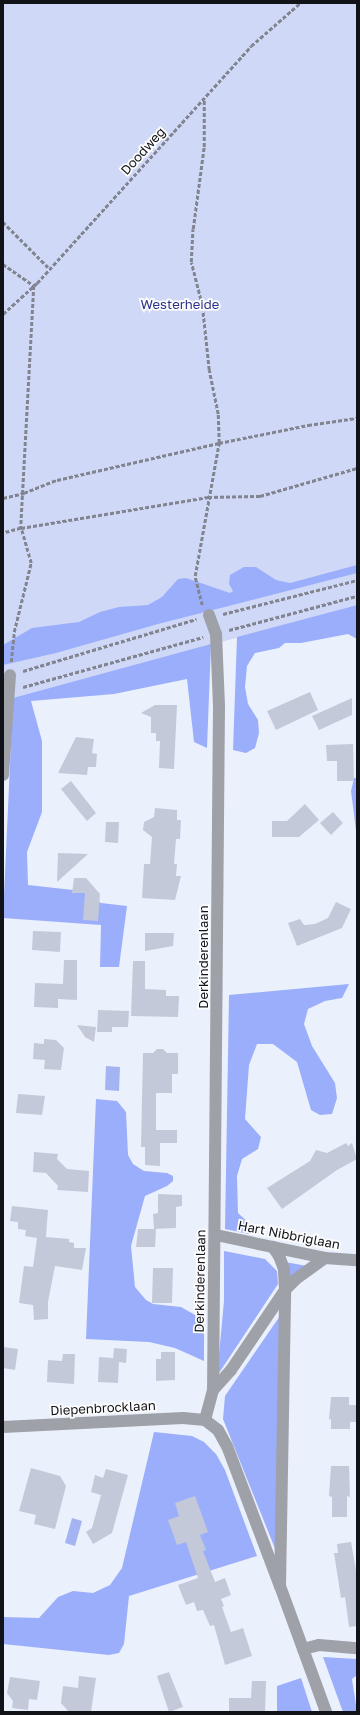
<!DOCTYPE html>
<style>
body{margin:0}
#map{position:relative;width:360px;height:1715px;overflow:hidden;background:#ebf0fd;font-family:"Golos Text",sans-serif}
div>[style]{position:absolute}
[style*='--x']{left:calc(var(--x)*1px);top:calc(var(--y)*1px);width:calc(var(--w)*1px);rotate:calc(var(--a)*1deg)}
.green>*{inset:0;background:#cfd8f7}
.forest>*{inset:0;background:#9baefb}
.water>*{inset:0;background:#a4b4f2}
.building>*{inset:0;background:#c4c9d9}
.path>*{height:2.5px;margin-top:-1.25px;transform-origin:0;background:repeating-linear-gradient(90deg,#82858f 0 4px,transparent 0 6px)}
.street>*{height:12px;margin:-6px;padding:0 6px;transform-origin:6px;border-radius:6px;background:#9fa1a8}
span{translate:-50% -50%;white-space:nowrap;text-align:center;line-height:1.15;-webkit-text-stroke:3.5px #fdfdfd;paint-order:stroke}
.street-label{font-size:13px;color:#121319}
.park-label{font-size:13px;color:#293289}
.frame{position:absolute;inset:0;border:4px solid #121319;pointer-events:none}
</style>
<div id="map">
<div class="green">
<i style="clip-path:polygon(3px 3px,357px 3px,357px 605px,3px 701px)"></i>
</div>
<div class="forest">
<i style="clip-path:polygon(357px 565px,357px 573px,158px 624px,56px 653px,3px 665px,3px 645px,32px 628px,79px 622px,100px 612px,119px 607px,148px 605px,162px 597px,178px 579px,186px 578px,230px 593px,233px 591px,229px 584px,230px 575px,244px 567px,256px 567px,276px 580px,290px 583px)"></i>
<i style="clip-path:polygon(357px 605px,357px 639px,348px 634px,301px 643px,285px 643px,279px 648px,255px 653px,247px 666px,245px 687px,248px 704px,258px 720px,259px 733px,255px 748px,246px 753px,233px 750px,237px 637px)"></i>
<i style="clip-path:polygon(211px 644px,207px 748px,194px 742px,187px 679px,114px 694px,31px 701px,42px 741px,42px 812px,27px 852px,28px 885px,82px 891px,101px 903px,127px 906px,119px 967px,100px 967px,101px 925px,3px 918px,13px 698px)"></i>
<i style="clip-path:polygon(354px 778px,357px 778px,357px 838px,351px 791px)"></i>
<i style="clip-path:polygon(349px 984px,342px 998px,325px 1001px,308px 1009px,304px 1024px,312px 1046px,335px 1083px,337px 1098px,332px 1114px,320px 1115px,311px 1110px,297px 1062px,273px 1044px,257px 1044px,249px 1065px,245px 1119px,261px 1137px,258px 1149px,242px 1159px,237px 1176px,238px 1213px,250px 1224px,249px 1234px,225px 1229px,229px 995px)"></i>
<i style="clip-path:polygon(96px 1099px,117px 1101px,126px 1112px,128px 1155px,133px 1164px,144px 1171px,167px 1173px,173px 1176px,173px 1181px,167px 1186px,145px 1196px,131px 1246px,135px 1287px,146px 1300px,153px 1304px,181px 1307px,204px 1320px,204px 1361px,175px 1348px,149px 1342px,86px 1339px)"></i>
<i style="clip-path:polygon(224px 1251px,265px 1259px,277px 1271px,278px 1284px,217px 1376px,224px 1301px)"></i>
<i style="clip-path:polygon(285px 1262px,307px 1266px,290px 1279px)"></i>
<i style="clip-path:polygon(282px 1313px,280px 1561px,223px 1419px,225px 1396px)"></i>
<i style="clip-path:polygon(154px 1432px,192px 1436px,204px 1442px,216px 1454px,225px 1470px,257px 1556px,129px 1596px,124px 1644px,119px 1653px,109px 1655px,3px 1644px,3px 1617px,39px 1618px,58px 1597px,73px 1591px,93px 1593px,110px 1585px,122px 1568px)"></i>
<i style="clip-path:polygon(323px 1657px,357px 1659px,357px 1675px,352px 1679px,357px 1712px,343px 1712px)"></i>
<i style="clip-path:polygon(301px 1678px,312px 1712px,277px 1712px,277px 1686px)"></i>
</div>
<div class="water">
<i style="clip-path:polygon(106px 1066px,120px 1067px,119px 1091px,105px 1090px)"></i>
<i style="clip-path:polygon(72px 1518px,82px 1521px,75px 1546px,65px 1543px)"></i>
</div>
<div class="building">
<i style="clip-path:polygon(310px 692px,318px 710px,276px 730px,267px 711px)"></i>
<i style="clip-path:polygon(352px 698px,352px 715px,319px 730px,312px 716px)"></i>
<i style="clip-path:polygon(155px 705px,177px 705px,174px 769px,159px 768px,160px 741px,156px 741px,156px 733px,151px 733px,151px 717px,141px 713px)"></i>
<i style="clip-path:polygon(76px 737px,94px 739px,92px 753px,97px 754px,96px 767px,88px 767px,87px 775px,58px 773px)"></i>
<i style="clip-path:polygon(353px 744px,354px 781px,337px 781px,337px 761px,327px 761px,326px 745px)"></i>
<i style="clip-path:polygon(71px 781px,96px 813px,87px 821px,61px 789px)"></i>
<i style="clip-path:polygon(305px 804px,319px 820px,299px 837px,272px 837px,272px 821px,287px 821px)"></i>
<i style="clip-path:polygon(155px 808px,177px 810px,177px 820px,181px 820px,180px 839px,176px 839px,174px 864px,177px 864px,176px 876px,181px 876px,175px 900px,142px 898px,144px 864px,150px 864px,152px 837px,143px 830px,144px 822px,154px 817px)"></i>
<i style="clip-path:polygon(333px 812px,343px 823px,331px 835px,320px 823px)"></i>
<i style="clip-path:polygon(106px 822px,119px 822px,118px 843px,105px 842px)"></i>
<i style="clip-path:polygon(58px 853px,88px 854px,57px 882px)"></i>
<i style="clip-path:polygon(74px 878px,86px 878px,100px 894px,98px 921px,83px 920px,85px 893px,72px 893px)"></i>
<i style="clip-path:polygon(336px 902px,351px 909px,342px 928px,297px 946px,288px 923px,300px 919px,304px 925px,315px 924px,328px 918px)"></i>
<i style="clip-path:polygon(33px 931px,61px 932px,60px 952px,32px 950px)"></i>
<i style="clip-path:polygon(145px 933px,174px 933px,173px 946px,145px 951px)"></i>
<i style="clip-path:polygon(64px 960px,77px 960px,77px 1000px,58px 999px,58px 1008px,34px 1007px,35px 983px,63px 984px)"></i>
<i style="clip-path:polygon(133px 961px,145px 961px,145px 989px,166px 990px,166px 996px,179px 996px,178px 1017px,131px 1016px)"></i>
<i style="clip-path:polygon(98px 1010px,129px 1011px,128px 1027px,112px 1027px,112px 1032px,97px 1032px)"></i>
<i style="clip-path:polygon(77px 1025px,96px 1027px,94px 1042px,85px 1037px)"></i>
<i style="clip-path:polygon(44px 1039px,56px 1040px,64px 1048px,61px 1070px,44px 1069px,45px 1060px,33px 1059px,34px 1043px,44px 1044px)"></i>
<i style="clip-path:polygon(157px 1049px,163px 1049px,167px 1053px,178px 1053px,178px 1074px,172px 1074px,172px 1093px,156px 1093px,156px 1130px,177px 1130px,177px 1143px,160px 1143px,160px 1166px,145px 1165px,145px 1147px,141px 1147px,143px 1053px,153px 1053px)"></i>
<i style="clip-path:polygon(18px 1094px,45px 1096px,42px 1115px,16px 1113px)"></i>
<i style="clip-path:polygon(346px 1143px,348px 1146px,352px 1143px,357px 1159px,337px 1170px,282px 1209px,267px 1188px,310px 1161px,316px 1150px,327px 1153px)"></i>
<i style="clip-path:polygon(34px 1152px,58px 1154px,57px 1159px,67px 1169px,89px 1171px,88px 1192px,57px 1190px,58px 1186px,46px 1173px,33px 1172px)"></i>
<i style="clip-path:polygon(158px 1194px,182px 1195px,182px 1206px,176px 1207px,176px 1228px,154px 1229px,153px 1214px,158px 1213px)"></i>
<i style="clip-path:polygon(12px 1206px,48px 1210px,46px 1237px,69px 1239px,69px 1242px,74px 1243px,74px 1248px,86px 1248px,82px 1270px,55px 1266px,48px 1302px,48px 1319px,34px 1320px,33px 1305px,19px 1303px,24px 1266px,33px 1267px,37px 1238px,25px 1236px,26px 1230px,18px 1229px,18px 1222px,10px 1221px)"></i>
<i style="clip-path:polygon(138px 1229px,156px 1229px,155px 1247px,136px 1247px)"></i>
<i style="clip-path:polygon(153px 1268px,173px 1268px,172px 1303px,152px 1303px)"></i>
<i style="clip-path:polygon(3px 1347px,18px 1349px,15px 1370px,3px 1368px)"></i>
<i style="clip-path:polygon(114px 1348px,127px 1349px,126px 1363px,119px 1362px,118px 1383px,98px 1382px,99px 1357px,113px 1358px)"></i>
<i style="clip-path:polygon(161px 1352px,175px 1352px,175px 1380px,156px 1381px,156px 1359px,161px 1359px)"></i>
<i style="clip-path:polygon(63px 1354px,75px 1354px,74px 1384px,47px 1382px,48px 1360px,62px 1361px)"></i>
<i style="clip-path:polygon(331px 1397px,349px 1397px,349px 1405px,357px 1405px,357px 1422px,350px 1422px,350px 1429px,331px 1429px,331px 1419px,329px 1420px)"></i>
<i style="clip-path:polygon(331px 1466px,349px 1466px,350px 1497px,347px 1496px,347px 1517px,332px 1517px,332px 1497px,329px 1496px)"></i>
<i style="clip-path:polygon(31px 1468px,60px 1476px,66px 1486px,55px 1529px,34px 1524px,36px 1515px,19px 1511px)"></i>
<i style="clip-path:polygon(106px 1469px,128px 1475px,112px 1533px,93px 1544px,86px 1532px,92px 1528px,101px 1495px,91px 1492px,95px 1475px,103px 1478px)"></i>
<i style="clip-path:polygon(195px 1496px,208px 1532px,200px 1535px,206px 1550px,203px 1551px,215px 1582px,225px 1578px,231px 1595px,221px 1599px,224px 1606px,222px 1607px,231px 1632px,243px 1628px,252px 1656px,225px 1665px,214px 1625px,210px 1626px,203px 1610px,197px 1611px,194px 1602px,186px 1605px,178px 1585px,198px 1578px,186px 1542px,177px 1545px,168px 1520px,179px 1516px,175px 1503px)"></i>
<i style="clip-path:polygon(351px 1542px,357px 1576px,357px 1626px,349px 1627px,345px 1597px,341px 1598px,334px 1553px,338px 1553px,337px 1544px)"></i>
<i style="clip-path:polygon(169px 1672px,183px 1707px,169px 1712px,157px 1676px)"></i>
<i style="clip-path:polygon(79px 1676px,96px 1678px,91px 1712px,69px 1712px,61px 1703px,63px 1686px,78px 1688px)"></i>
<i style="clip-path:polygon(10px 1677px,40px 1681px,37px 1700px,29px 1699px,28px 1710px,12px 1708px,13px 1701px,7px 1693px)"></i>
<i style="clip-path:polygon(252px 1681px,266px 1681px,265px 1712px,229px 1712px,229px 1698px,251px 1698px)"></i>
</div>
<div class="path">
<i style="--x:3;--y:222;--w:66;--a:45"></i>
<i style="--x:3;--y:264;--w:38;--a:35"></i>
<i style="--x:34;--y:286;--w:242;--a:93.1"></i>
<i style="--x:21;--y:528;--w:19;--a:164"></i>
<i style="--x:3;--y:314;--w:46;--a:-42.4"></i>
<i style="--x:37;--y:283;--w:319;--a:-47.9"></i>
<i style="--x:251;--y:46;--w:65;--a:-41.3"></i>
<i style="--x:3;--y:498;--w:22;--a:-13"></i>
<i style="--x:24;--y:493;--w:35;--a:-22"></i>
<i style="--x:57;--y:480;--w:166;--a:-12.9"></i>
<i style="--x:219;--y:443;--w:91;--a:-11.4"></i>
<i style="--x:308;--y:425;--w:49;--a:-8.1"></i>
<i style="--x:202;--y:605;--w:30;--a:-104"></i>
<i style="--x:195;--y:576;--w:135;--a:-79.8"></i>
<i style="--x:219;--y:443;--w:29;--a:-92"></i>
<i style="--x:218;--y:414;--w:45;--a:-101.6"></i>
<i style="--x:209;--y:370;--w:65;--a:-96.1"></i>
<i style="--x:202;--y:305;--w:44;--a:-104.3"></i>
<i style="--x:191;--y:262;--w:33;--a:-87"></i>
<i style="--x:193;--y:229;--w:83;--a:-82.4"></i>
<i style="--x:204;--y:147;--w:49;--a:-90"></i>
<i style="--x:223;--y:614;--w:138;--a:-14.2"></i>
<i style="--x:229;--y:630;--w:132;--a:-14.9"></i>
<i style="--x:11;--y:662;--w:30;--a:-84"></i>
<i style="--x:14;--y:632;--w:71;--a:-76.2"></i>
<i style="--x:31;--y:563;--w:36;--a:-106"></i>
<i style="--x:21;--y:528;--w:190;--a:-9.4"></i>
<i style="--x:208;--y:497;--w:52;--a:-1.1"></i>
<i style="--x:260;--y:496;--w:101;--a:-16.1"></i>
<i style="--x:23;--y:671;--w:181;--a:-16.7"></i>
<i style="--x:23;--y:687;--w:187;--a:-15.5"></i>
</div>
<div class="street">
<i style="--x:209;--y:615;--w:20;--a:70"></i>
<i style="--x:216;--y:634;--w:72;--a:87.6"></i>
<i style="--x:219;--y:706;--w:684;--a:90.5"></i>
<i style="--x:213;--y:1390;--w:31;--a:105"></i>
<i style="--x:205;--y:1420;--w:16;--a:38"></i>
<i style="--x:218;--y:1430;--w:18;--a:61"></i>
<i style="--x:227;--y:1446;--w:150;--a:69.3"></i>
<i style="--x:280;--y:1586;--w:296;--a:-89"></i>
<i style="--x:285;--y:1290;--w:21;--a:-93"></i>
<i style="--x:284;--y:1269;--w:14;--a:-111"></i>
<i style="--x:279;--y:1256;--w:11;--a:-124"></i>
<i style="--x:3;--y:775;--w:100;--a:-86"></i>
<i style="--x:216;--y:1235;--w:111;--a:11.9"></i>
<i style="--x:325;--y:1258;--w:32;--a:4"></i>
<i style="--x:213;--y:1390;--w:27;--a:-48"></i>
<i style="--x:231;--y:1370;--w:97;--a:-56"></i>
<i style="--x:285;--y:1290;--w:16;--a:-45"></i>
<i style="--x:296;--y:1279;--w:36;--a:-36"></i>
<i style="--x:3;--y:1427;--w:180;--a:-2.9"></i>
<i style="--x:183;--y:1418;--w:22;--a:5"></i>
<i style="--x:280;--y:1586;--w:134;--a:69.9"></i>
<i style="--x:303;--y:1649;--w:16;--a:-14"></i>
<i style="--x:319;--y:1645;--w:38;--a:5"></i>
</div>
<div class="street-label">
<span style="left:143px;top:151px;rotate:-48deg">Doodweg</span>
<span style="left:203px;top:957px;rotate:-90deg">Derkinderenlaan</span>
<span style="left:289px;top:1235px;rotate:11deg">Hart Nibbriglaan</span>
<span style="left:200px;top:1281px;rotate:-89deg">Derkinderenlaan</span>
<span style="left:103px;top:1408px;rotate:-3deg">Diepenbrocklaan</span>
</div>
<div class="park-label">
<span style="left:180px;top:304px">Westerheide</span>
</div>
<div class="frame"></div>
</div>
